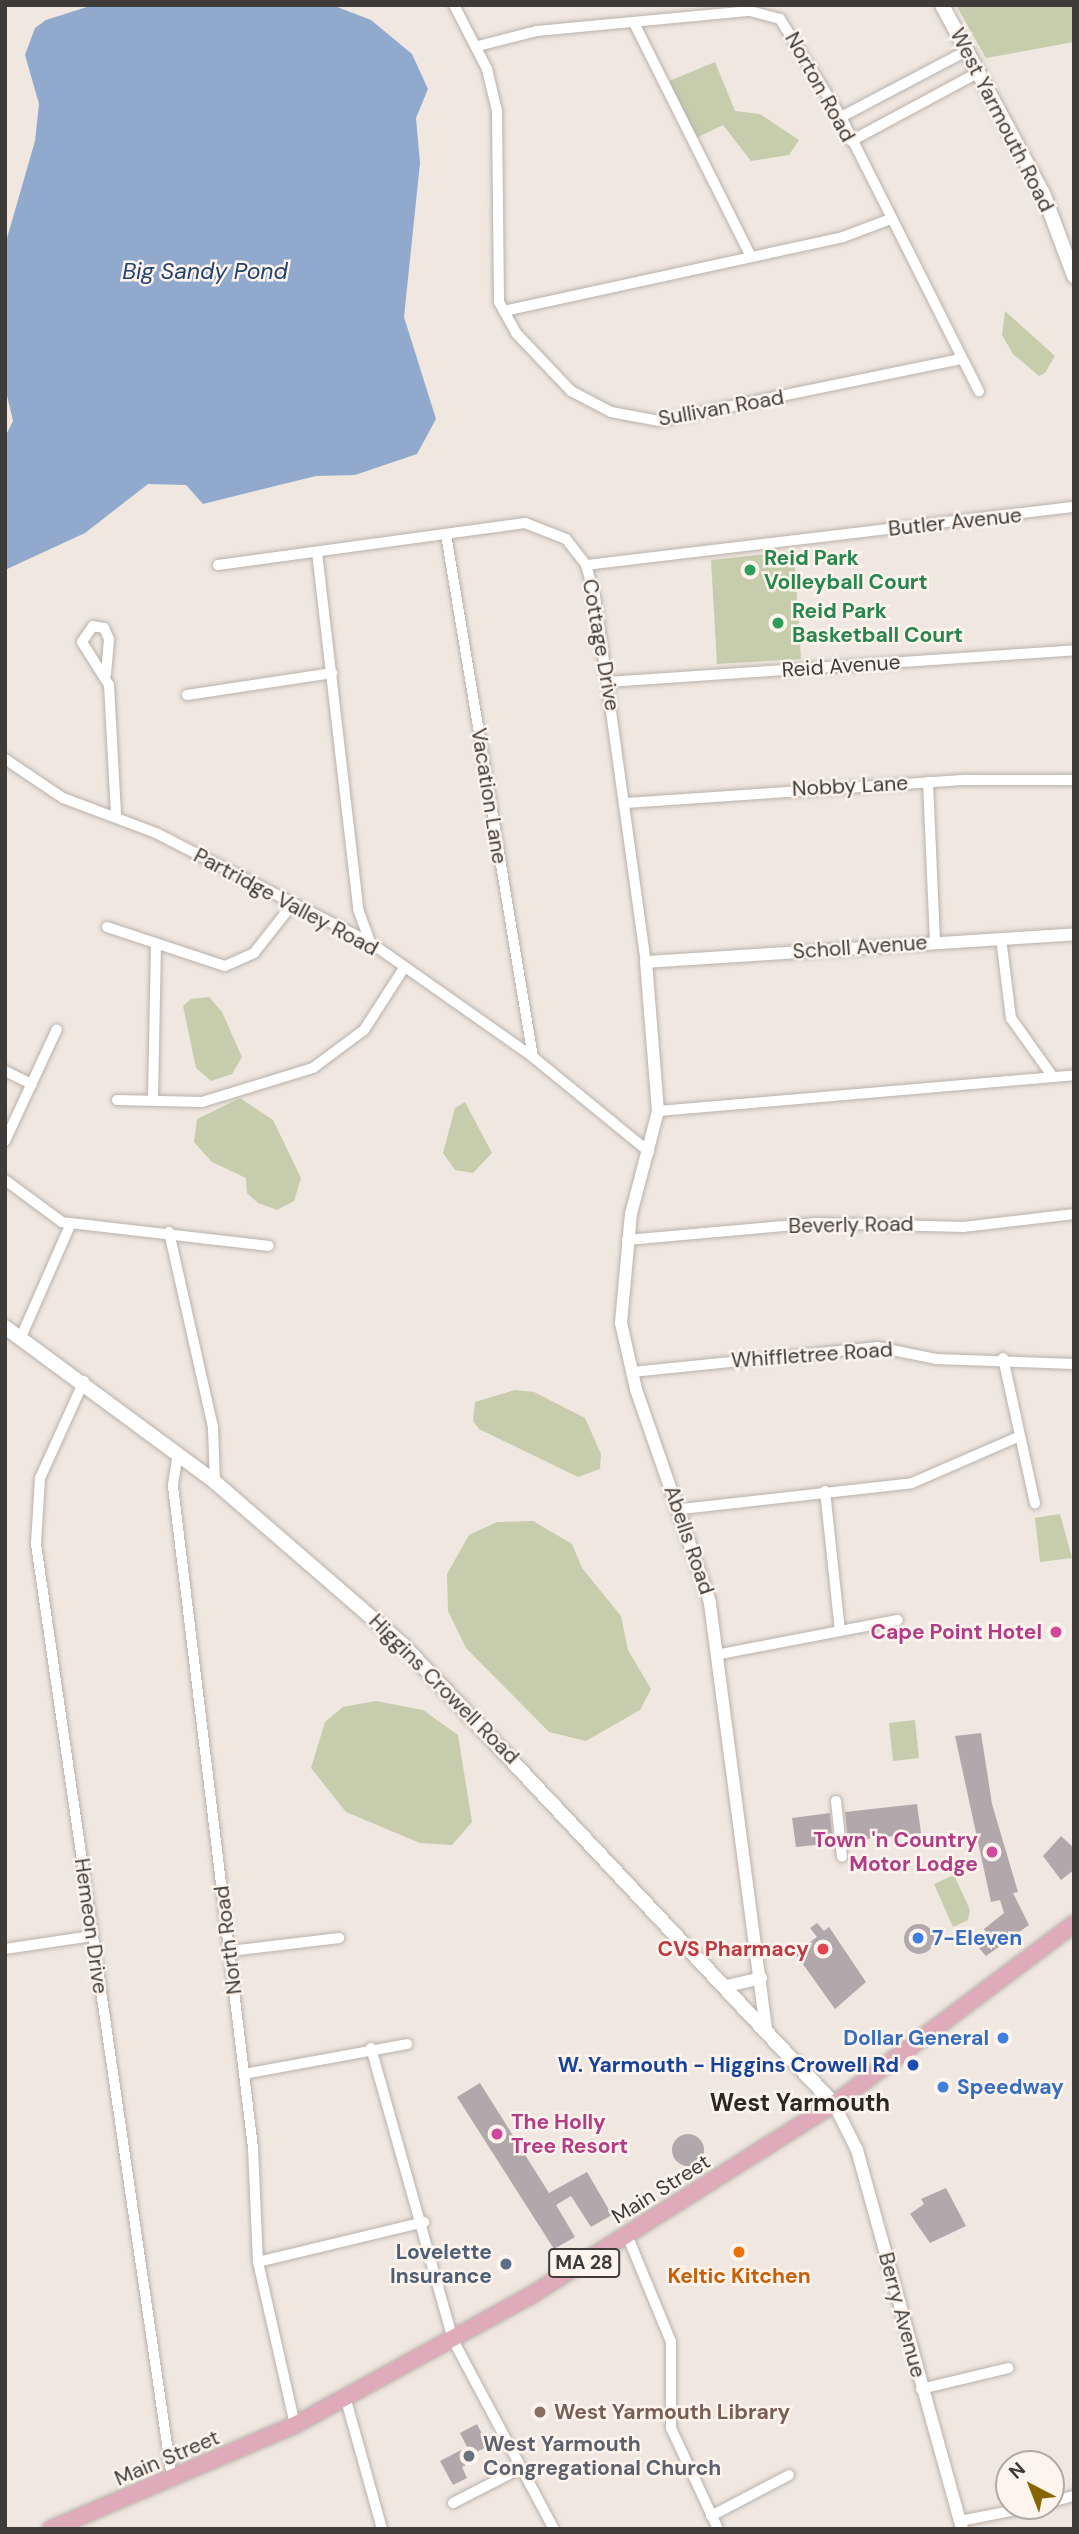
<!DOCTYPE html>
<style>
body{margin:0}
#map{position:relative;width:1079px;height:2534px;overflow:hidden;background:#f0e7e0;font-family:"DM Sans",sans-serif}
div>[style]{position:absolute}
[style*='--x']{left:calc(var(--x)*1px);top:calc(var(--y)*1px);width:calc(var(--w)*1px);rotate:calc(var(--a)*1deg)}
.green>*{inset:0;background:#c7ccac}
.water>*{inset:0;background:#90a9cc}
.building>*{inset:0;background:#b2a7ab}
.round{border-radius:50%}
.roads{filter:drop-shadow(0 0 2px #b9b1aa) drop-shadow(0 0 2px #b9b1aa)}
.minor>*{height:10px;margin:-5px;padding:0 5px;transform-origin:5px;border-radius:5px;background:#fff}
.tertiary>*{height:12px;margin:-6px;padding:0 6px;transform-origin:6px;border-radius:6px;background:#fff}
.secondary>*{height:14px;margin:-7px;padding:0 7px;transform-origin:7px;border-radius:7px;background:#fff}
.primary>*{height:16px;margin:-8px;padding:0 8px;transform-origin:8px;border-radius:8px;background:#dfaaba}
.dots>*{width:19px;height:19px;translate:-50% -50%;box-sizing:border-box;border:4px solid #fdf4ed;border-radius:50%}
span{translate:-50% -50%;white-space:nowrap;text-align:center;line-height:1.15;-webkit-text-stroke:5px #fdf4ed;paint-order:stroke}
.shield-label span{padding:2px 5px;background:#fdf4ed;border:2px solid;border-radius:5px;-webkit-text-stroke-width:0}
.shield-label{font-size:19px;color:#3e3b38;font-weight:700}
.street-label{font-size:21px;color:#3e3b38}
.leisure-label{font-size:21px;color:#27864d;font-weight:700}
.left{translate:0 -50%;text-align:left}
.hotel-label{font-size:21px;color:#b23c85;font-weight:700}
.right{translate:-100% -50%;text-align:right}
.shop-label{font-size:21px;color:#366cbe;font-weight:700}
.health-label{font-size:21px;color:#be3a42;font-weight:700}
.transit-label{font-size:21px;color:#164399;font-weight:700}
.service-label{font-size:21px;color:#4e5e75;font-weight:700}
.food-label{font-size:21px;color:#c56008;font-weight:700}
.education-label{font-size:21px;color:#785e54;font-weight:700}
.worship-label{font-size:21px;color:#5b616d;font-weight:700}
.water-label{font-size:23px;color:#204270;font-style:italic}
.quarter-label{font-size:24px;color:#2e2822;font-weight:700}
.frame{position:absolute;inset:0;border:7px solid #3e3b38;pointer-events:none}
.north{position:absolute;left:995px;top:2450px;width:70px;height:70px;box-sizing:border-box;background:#fdf4ed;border:2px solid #b1aaa5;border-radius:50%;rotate:318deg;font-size:19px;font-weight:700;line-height:28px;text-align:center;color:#3e3b38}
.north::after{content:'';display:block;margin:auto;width:24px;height:32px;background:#876601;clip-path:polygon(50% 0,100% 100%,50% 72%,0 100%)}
</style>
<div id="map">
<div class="green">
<i style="clip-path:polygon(956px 5px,1074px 5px,1074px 42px,986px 58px)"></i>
<i style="clip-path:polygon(715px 62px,735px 111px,760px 114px,799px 140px,789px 155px,751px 161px,723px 125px,694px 139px,669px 81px)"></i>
<i style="clip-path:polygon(1005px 311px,1055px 356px,1045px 373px,1039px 376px,1013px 354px,1002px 335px)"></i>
<i style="clip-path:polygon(794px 551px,801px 659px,717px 664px,711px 560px)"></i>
<i style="clip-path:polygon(191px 999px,209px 997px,222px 1012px,242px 1057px,232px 1074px,211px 1081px,196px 1068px,183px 1006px)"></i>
<i style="clip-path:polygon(240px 1098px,273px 1120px,301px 1178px,294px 1201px,277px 1210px,258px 1203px,247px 1193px,246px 1178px,212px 1162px,194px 1142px,197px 1119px)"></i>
<i style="clip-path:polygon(465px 1102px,492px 1153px,473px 1173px,455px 1170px,443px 1153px,455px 1108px)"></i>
<i style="clip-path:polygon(515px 1390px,534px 1392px,585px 1418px,601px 1454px,600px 1469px,578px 1477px,479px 1429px,473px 1421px,475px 1402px)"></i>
<i style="clip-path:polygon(1060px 1514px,1072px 1558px,1040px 1562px,1035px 1518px)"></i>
<i style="clip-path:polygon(533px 1521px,572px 1544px,582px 1568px,621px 1616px,628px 1650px,651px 1689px,640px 1710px,586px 1741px,549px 1732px,466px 1648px,448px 1611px,447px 1574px,469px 1535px,497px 1522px)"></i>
<i style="clip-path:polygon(376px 1701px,423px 1710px,458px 1735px,472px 1822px,452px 1845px,420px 1843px,346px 1812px,311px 1768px,325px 1722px,343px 1707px)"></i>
<i style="clip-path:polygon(915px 1720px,919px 1758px,893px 1761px,889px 1723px)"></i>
<i style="clip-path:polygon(954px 1875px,970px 1910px,968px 1920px,953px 1927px,934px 1884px)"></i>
</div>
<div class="water">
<i style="clip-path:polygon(93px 5px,332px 5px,371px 20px,412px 54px,428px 89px,416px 118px,420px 163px,404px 317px,436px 419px,417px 454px,355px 475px,316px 476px,203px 504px,186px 485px,148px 484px,85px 533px,7px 569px,5px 437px,13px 421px,5px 387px,5px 245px,35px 141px,39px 104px,25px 55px,35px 28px,46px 20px)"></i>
</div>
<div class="building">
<i style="clip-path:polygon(981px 1733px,992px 1804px,1018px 1892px,1013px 1893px,1029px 1925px,986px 1956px,979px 1948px,990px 1940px,984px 1929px,1004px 1913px,1000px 1900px,991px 1902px,955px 1736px)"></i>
<i style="clip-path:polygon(917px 1804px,921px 1833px,848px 1841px,845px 1812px)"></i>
<i style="clip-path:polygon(830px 1813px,833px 1843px,796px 1847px,792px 1818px)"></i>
<i style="clip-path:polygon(1061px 1836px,1074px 1848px,1074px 1870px,1061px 1880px,1043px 1856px)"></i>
<i style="clip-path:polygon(817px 1923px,824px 1931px,829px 1927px,866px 1982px,835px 2009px,795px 1953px,817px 1937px,810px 1928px)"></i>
<i class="round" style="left:904px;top:1924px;width:30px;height:30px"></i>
<i style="clip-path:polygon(480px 2083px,549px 2193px,587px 2172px,612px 2215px,591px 2227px,571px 2196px,556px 2205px,575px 2237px,554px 2249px,457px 2097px)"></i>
<i class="round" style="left:672px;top:2134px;width:32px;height:32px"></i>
<i style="clip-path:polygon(946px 2188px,966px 2226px,930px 2243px,910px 2214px,924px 2204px,921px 2199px)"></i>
<i style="clip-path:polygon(477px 2424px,488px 2446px,473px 2454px,476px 2460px,462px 2467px,467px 2478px,453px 2485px,440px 2461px,467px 2447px,460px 2433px)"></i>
</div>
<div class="roads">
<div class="minor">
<i style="--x:454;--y:5;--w:72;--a:62.7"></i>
<i style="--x:487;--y:69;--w:43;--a:76.6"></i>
<i style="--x:497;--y:111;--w:191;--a:89.4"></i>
<i style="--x:499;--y:302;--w:35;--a:61"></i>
<i style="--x:516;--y:333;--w:80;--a:46.5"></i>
<i style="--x:571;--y:391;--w:45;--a:27.7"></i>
<i style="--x:611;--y:412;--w:49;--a:10.6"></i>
<i style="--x:659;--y:421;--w:307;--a:-11.6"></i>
<i style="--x:635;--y:25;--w:257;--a:63.4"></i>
<i style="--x:478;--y:46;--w:61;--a:-14.3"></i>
<i style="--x:537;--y:31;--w:214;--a:-5.4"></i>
<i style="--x:750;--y:11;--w:31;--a:15"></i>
<i style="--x:780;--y:19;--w:115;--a:58.1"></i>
<i style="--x:841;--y:117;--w:307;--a:63.3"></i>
<i style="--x:841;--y:117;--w:144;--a:-27.8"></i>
<i style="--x:851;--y:141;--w:145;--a:-28.3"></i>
<i style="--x:504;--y:311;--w:347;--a:-12.3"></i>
<i style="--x:843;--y:237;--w:48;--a:-20.7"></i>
<i style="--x:446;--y:534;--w:530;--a:80.56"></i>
<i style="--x:317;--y:552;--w:359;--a:83.4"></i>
<i style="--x:358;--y:909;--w:35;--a:70"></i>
<i style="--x:218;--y:565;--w:310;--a:-7.8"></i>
<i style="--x:525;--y:523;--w:44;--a:21.3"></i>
<i style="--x:566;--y:539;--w:33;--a:52"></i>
<i style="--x:586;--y:565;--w:32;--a:74"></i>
<i style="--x:595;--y:596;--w:370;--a:82.1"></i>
<i style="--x:586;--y:565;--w:491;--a:-6.8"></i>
<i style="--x:106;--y:674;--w:35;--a:-85"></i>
<i style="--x:109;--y:639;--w:12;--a:-114"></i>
<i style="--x:104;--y:628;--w:11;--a:-170"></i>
<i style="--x:93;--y:626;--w:19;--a:125"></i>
<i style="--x:82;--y:642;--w:51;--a:57.9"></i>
<i style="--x:109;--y:685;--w:131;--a:86.9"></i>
<i style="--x:609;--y:682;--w:466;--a:-3.9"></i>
<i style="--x:187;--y:695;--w:147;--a:-8.6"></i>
<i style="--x:5;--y:759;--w:70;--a:33.9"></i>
<i style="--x:63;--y:798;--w:99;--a:20.6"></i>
<i style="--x:156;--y:833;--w:242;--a:27.1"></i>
<i style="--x:371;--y:943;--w:198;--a:35.1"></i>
<i style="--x:533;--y:1057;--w:150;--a:39.3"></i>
<i style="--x:928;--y:782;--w:160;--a:87.5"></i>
<i style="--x:626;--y:803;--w:341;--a:-3.9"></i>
<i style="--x:966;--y:780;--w:108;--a:0"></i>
<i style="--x:107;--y:927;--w:124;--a:18.3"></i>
<i style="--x:225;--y:966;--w:32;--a:-24"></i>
<i style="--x:254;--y:953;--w:60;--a:-51.8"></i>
<i style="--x:1001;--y:938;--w:81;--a:82.9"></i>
<i style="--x:1011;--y:1018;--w:72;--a:54.6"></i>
<i style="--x:5;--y:1071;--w:30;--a:26"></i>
<i style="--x:153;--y:1099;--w:151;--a:-88.9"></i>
<i style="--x:117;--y:1100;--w:85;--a:1.3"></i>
<i style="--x:202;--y:1102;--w:116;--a:-17"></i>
<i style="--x:313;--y:1068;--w:64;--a:-36.7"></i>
<i style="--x:364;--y:1030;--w:74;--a:-57.2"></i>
<i style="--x:658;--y:1111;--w:418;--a:-4.9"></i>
<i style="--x:5;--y:1141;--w:123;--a:-65.1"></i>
<i style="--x:5;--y:1180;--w:71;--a:36.4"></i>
<i style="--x:62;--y:1222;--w:208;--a:6.6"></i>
<i style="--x:169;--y:1232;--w:201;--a:77.3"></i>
<i style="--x:213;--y:1428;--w:54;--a:87.9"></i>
<i style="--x:627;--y:1240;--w:191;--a:-5.1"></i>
<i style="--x:817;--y:1223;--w:146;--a:1.6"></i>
<i style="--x:963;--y:1227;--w:112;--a:-6.7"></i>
<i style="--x:21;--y:1337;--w:124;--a:-66.3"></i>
<i style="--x:1003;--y:1358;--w:149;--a:77.6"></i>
<i style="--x:632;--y:1372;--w:246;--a:-5.8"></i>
<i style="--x:877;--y:1347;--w:60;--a:11.5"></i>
<i style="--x:936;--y:1359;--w:138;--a:2.1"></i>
<i style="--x:84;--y:1381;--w:107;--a:114.4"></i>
<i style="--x:40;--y:1478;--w:66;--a:93.5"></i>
<i style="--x:36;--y:1544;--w:945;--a:81.72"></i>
<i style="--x:178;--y:1453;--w:33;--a:99"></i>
<i style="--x:173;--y:1486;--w:667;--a:83.11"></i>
<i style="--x:253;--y:2148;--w:114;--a:87.5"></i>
<i style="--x:258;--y:2262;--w:167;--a:77.2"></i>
<i style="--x:825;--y:1491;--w:141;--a:83.9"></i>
<i style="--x:682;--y:1509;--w:231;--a:-6.4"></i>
<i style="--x:912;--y:1483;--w:116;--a:-23.5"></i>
<i style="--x:721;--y:1654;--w:180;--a:-10.9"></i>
<i style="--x:836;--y:1801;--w:56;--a:83.9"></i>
<i style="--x:5;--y:1949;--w:88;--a:-8.5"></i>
<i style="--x:230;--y:1951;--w:110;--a:-6.8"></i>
<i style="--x:371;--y:2048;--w:303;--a:74.3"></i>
<i style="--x:453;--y:2340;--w:214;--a:61.9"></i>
<i style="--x:244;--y:2074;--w:166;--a:-10.4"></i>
<i style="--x:627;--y:2235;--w:116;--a:67.6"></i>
<i style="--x:671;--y:2342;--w:86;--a:90"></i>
<i style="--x:671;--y:2428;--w:111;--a:65"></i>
<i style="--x:258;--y:2262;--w:171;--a:-13.5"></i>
<i style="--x:921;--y:2389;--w:90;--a:-13.4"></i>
<i style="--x:346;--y:2400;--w:134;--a:74.4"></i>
<i style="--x:1051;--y:2502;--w:24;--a:-15"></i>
<i style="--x:453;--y:2503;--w:76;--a:-27.2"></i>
<i style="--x:711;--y:2516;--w:88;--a:-27.7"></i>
<i style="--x:960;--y:2521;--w:77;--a:-11.2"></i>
</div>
<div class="tertiary">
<i style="--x:727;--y:1986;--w:35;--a:-13"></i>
<i style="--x:766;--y:2029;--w:431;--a:-97.5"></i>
<i style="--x:710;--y:1602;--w:225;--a:-109.2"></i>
<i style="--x:636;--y:1389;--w:68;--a:-102.8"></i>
<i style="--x:621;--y:1323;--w:109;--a:-84.8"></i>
<i style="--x:631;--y:1214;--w:106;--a:-75.3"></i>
<i style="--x:658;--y:1111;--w:149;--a:-94.6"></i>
<i style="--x:646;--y:962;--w:429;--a:-3.7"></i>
<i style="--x:834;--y:2104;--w:51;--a:63.4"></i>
<i style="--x:857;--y:2150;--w:393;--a:74.5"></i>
</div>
<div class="secondary">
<i style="--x:942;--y:5;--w:213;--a:61.8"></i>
<i style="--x:1043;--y:193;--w:89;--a:69.5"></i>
<i style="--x:5;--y:1327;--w:261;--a:36.4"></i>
<i style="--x:215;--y:1482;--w:250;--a:40.9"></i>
<i style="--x:404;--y:1646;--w:628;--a:46.81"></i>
</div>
<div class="primary">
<i style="--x:51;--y:2529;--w:265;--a:-23.1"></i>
<i style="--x:295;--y:2425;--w:268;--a:-28.8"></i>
<i style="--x:530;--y:2296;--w:360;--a:-32.3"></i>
<i style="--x:834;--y:2104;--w:300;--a:-36.9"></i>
</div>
</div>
<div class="dots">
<i style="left:750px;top:570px;background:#2e9e5b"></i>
<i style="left:778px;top:623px;background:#2e9e5b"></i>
<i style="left:1056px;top:1632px;background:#d1479c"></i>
<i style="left:992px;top:1852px;background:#d1479c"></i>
<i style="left:918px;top:1938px;background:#3f7fe0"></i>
<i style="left:823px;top:1949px;background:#e0444e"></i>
<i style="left:1003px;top:2038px;background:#3f7fe0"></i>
<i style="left:913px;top:2065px;background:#1a4fb4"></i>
<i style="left:943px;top:2087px;background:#3f7fe0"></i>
<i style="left:497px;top:2134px;background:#d1479c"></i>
<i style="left:739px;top:2252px;background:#e8710a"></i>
<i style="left:506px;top:2264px;background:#5c6f8a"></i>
<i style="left:540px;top:2412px;background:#8d6e63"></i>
<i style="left:469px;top:2456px;background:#6b7280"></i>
</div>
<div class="shield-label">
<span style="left:584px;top:2263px">MA 28</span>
</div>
<div class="street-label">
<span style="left:820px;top:87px;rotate:61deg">Norton Road</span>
<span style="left:1002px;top:120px;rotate:63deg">West Yarmouth Road</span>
<span style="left:721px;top:408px;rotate:-10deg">Sullivan Road</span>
<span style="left:955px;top:522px;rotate:-6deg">Butler Avenue</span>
<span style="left:601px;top:645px;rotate:80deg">Cottage Drive</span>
<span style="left:841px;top:666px;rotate:-4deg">Reid Avenue</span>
<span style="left:850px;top:786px;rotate:-3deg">Nobby Lane</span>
<span style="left:489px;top:796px;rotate:81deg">Vacation Lane</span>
<span style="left:286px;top:902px;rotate:28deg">Partridge Valley Road</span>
<span style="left:860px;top:947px;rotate:-4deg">Scholl Avenue</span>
<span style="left:851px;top:1225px;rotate:-1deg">Beverly Road</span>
<span style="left:812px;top:1355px;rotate:-4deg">Whiffletree Road</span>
<span style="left:689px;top:1540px;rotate:71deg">Abells Road</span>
<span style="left:444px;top:1689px;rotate:45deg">Higgins Crowell Road</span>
<span style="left:91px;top:1926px;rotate:82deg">Hemeon Drive</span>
<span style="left:228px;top:1940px;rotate:-97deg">North Road</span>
<span style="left:661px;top:2189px;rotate:-32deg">Main Street</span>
<span style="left:902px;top:2315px;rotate:75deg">Berry Avenue</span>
<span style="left:167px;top:2458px;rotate:-23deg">Main Street</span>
</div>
<div class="leisure-label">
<span class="left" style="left:764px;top:570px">Reid Park<br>Volleyball Court</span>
<span class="left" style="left:792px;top:623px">Reid Park<br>Basketball Court</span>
</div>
<div class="hotel-label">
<span class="right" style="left:1042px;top:1632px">Cape Point Hotel</span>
<span class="right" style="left:978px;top:1852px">Town 'n Country<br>Motor Lodge</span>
<span class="left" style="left:511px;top:2134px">The Holly<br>Tree Resort</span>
</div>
<div class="shop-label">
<span class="left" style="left:932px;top:1938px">7-Eleven</span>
<span class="right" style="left:989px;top:2038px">Dollar General</span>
<span class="left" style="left:957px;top:2087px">Speedway</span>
</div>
<div class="health-label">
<span class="right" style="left:809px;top:1949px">CVS Pharmacy</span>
</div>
<div class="transit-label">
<span class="right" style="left:899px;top:2065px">W. Yarmouth - Higgins Crowell Rd</span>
</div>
<div class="service-label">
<span class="right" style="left:492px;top:2264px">Lovelette<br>Insurance</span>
</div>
<div class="food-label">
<span style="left:739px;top:2276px">Keltic Kitchen</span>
</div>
<div class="education-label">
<span class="left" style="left:554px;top:2412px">West Yarmouth Library</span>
</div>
<div class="worship-label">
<span class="left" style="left:483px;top:2456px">West Yarmouth<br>Congregational Church</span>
</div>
<div class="water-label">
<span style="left:205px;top:271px">Big Sandy Pond</span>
</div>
<div class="quarter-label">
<span style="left:800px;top:2103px">West Yarmouth</span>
</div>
<div class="frame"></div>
<div class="north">N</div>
</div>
